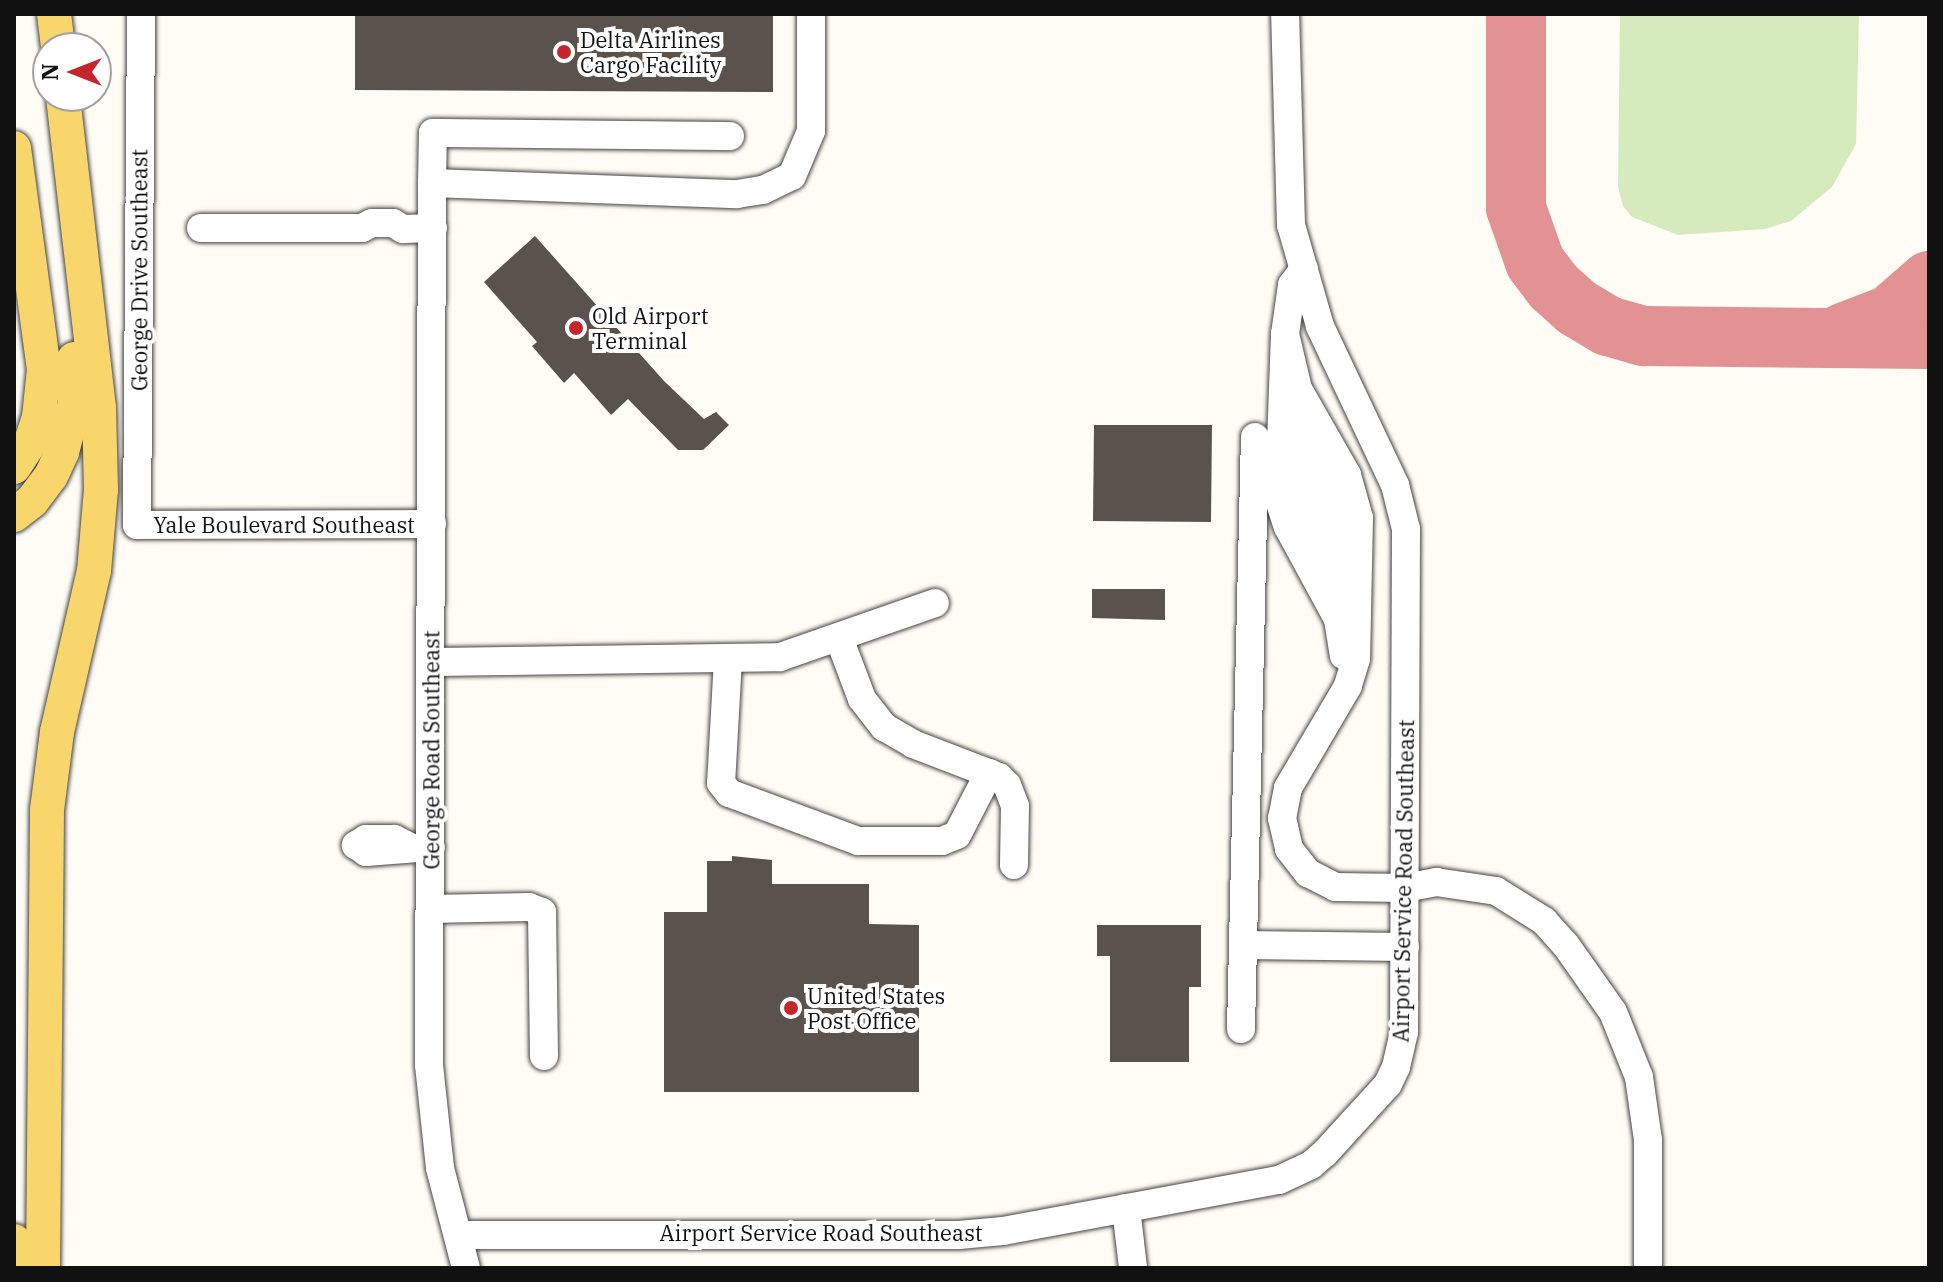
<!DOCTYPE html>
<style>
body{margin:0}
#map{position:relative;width:1943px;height:1282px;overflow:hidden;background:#fffdf5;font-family:"IBM Plex Serif",serif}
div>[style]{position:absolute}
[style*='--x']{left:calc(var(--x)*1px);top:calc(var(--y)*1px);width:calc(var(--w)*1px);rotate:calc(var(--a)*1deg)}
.green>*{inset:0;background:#d5ebbd}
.taxiway>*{height:60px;margin:-30px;padding:0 30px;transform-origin:30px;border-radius:30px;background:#e29292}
.building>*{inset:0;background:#5a524d}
.roads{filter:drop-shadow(0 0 2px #444) drop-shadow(0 0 2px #444)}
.minor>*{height:28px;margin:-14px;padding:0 14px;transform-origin:14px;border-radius:14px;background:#fff}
.major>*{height:34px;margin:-17px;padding:0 17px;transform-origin:17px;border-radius:17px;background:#f9d66b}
.dots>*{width:22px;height:22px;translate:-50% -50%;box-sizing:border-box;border:4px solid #fff;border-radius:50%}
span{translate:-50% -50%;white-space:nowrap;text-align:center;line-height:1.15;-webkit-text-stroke:8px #fff;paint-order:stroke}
.poi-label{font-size:22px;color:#111}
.left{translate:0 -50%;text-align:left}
.street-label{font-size:22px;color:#111}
.frame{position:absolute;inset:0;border:16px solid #111;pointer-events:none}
.north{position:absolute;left:32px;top:32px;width:80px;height:80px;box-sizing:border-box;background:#fff;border:2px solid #a0a0a0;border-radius:50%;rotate:270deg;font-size:22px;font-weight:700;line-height:32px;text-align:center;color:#111}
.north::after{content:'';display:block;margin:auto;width:28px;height:36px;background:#c4262e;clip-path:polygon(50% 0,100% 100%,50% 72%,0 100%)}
</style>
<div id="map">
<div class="green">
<i style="clip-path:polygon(1620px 14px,1859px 14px,1856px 144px,1832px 187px,1791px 221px,1765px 229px,1678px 235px,1632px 217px,1623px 206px,1618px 187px)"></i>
</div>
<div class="taxiway">
<i style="--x:1516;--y:14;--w:194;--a:90"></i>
<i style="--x:1516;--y:208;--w:57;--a:70.6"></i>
<i style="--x:1535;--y:262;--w:31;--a:53"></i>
<i style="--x:1554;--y:287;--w:30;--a:42"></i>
<i style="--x:1576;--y:307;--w:37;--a:31"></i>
<i style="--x:1608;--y:326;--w:37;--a:16"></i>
<i style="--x:1644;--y:336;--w:285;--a:0.6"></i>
<i style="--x:1843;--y:333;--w:50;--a:-21"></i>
<i style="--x:1890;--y:315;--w:52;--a:-41.1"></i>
</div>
<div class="building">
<i style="clip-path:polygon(355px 14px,773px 14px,773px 92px,355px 90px)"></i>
<i style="clip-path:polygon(535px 236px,664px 381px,704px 419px,716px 412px,729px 425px,703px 450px,678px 450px,628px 399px,611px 415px,574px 373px,564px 383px,532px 346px,537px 342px,484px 282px)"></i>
<i style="clip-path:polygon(1094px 425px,1212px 425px,1211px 522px,1093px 521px)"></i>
<i style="clip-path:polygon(1092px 589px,1165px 589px,1165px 620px,1092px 618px)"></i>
<i style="clip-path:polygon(732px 856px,772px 860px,772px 884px,869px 884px,869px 924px,919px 925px,919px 1092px,664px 1092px,664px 912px,707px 912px,707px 861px,732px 861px)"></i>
<i style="clip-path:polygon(1097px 925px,1201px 925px,1201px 987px,1189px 987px,1189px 1062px,1110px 1062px,1110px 956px,1097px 956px)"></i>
</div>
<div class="roads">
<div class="minor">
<i style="--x:141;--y:14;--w:511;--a:90.45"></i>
<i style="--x:137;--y:525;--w:295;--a:-0.2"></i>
<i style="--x:432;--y:183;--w:50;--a:-88.9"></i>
<i style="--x:433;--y:133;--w:297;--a:0.6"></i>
<i style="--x:201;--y:228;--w:161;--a:0"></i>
<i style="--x:362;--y:228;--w:11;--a:-27"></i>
<i style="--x:372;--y:223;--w:21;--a:0"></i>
<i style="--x:393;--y:223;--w:12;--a:31"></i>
<i style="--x:403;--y:229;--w:30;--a:-2"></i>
<i style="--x:1304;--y:269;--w:20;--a:127"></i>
<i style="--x:1292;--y:285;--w:49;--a:98.1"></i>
<i style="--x:1285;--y:334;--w:166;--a:92.1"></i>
<i style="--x:1279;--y:500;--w:28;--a:72"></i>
<i style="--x:1288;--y:527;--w:105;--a:61.5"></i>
<i style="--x:1338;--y:619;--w:37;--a:81"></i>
<i style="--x:1285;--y:334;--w:57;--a:76.7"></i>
<i style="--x:1298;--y:389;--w:99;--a:60.3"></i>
<i style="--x:1347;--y:475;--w:45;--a:74.4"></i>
<i style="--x:1359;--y:518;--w:141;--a:91.2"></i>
<i style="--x:1356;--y:659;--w:28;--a:107"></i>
<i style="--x:1348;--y:686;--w:118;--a:120.5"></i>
<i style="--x:1288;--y:788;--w:31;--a:101"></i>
<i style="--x:1282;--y:818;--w:32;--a:77"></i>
<i style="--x:1289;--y:849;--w:31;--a:52"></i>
<i style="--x:1308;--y:873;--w:30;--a:27"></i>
<i style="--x:1335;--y:887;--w:70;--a:0.8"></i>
<i style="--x:1405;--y:888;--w:32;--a:-11"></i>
<i style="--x:1436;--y:882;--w:61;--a:8.5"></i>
<i style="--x:1496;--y:891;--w:57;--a:32"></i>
<i style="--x:1544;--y:921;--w:31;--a:48"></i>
<i style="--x:1565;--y:944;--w:83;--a:54.8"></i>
<i style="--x:1613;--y:1012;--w:70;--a:68.2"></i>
<i style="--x:1639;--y:1077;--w:64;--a:81.9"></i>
<i style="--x:1648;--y:1140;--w:128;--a:90"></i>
<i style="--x:1284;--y:409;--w:154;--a:63.4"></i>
<i style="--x:1285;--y:468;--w:134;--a:63.4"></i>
<i style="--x:1345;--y:588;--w:25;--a:74"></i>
<i style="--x:839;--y:638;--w:65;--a:69.3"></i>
<i style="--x:862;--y:699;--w:36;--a:52"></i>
<i style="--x:884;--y:727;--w:34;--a:30"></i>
<i style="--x:913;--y:744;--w:92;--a:21"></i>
<i style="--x:999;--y:777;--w:11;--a:45"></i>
<i style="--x:1007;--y:785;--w:22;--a:69"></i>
<i style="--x:1015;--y:806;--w:59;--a:91"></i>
<i style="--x:728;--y:659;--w:124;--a:93.2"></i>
<i style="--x:721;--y:783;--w:13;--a:51"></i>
<i style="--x:729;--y:793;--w:138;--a:20.4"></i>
<i style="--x:858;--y:841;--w:84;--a:0"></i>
<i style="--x:942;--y:841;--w:16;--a:-22"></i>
<i style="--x:957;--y:835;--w:70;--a:-62.7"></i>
<i style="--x:432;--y:662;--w:348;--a:-0.8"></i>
<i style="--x:780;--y:657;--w:164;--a:-19.2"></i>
<i style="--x:410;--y:847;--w:18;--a:-153"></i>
<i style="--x:394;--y:839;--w:28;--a:180"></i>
<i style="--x:366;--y:839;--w:12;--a:149"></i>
<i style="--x:356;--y:845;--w:12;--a:35"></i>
<i style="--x:366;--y:852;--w:65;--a:-4.4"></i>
<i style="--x:430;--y:909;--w:99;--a:-1.2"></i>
<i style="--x:529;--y:907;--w:14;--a:21"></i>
<i style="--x:542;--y:912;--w:144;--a:89.2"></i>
<i style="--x:1243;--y:945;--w:162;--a:0.7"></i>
<i style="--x:1241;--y:1029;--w:592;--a:-88.65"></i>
<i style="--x:1126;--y:1208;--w:60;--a:83.3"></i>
<i style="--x:460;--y:1235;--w:499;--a:0"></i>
<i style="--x:959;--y:1235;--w:44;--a:-5.2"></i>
<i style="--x:1003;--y:1231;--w:281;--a:-10.5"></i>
<i style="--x:1279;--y:1180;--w:35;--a:-25"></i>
<i style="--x:1311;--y:1165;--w:18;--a:-41"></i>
<i style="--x:1325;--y:1153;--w:93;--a:-47.6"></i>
<i style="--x:1388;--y:1084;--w:19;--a:-65"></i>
<i style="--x:1396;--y:1067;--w:36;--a:-77"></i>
<i style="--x:1404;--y:1032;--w:503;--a:-89.77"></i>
<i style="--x:1406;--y:529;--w:45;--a:-104"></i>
<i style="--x:1395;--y:485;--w:176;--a:-115.3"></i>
<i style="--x:1320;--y:326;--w:105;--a:-106"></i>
<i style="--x:1291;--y:225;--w:211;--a:-91.6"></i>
<i style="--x:466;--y:1268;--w:103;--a:-104.6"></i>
<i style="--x:440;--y:1168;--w:104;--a:-96.1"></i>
<i style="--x:429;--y:1065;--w:882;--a:-89.81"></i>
<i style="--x:432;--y:183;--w:305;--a:2.1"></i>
<i style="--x:737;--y:194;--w:26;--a:-9"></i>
<i style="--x:763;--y:190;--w:32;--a:-26"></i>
<i style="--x:792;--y:176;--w:49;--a:-67.1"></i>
<i style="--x:811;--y:131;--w:117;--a:-90"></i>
</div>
<div class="major">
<i style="--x:54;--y:14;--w:34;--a:83"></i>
<i style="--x:14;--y:148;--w:223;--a:82.3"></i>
<i style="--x:44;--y:369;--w:48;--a:95.9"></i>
<i style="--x:39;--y:417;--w:25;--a:108"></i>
<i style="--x:31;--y:441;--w:31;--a:123"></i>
<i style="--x:14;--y:515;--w:23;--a:-38"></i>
<i style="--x:32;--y:501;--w:31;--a:-53"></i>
<i style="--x:51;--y:476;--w:26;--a:-65"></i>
<i style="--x:62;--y:452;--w:51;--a:-75.1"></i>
<i style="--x:75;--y:403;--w:44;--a:-91.3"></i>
<i style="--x:14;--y:1241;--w:27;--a:80"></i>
<i style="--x:43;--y:1268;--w:458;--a:-89.5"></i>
<i style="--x:47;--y:810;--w:79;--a:-82.7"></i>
<i style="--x:57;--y:732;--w:165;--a:-77.1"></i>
<i style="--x:94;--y:571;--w:81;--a:-85.1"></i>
<i style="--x:101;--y:490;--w:82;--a:-91.4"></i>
<i style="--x:99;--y:408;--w:314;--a:-96.6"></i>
</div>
</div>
<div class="dots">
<i style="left:564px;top:52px;background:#c4262e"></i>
<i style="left:576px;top:328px;background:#c4262e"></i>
<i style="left:791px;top:1008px;background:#c4262e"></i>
</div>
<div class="poi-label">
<span class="left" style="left:580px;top:52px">Delta Airlines<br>Cargo Facility</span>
<span class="left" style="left:592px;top:328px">Old Airport<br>Terminal</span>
<span class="left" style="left:807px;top:1008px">United States<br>Post Office</span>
</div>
<div class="street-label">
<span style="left:139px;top:270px;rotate:-90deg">George Drive Southeast</span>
<span style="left:284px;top:525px">Yale Boulevard Southeast</span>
<span style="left:431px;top:750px;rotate:-90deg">George Road Southeast</span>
<span style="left:1403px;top:881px;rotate:-89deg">Airport Service Road Southeast</span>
<span style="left:821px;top:1233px">Airport Service Road Southeast</span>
</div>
<div class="frame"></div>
<div class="north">N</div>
</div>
